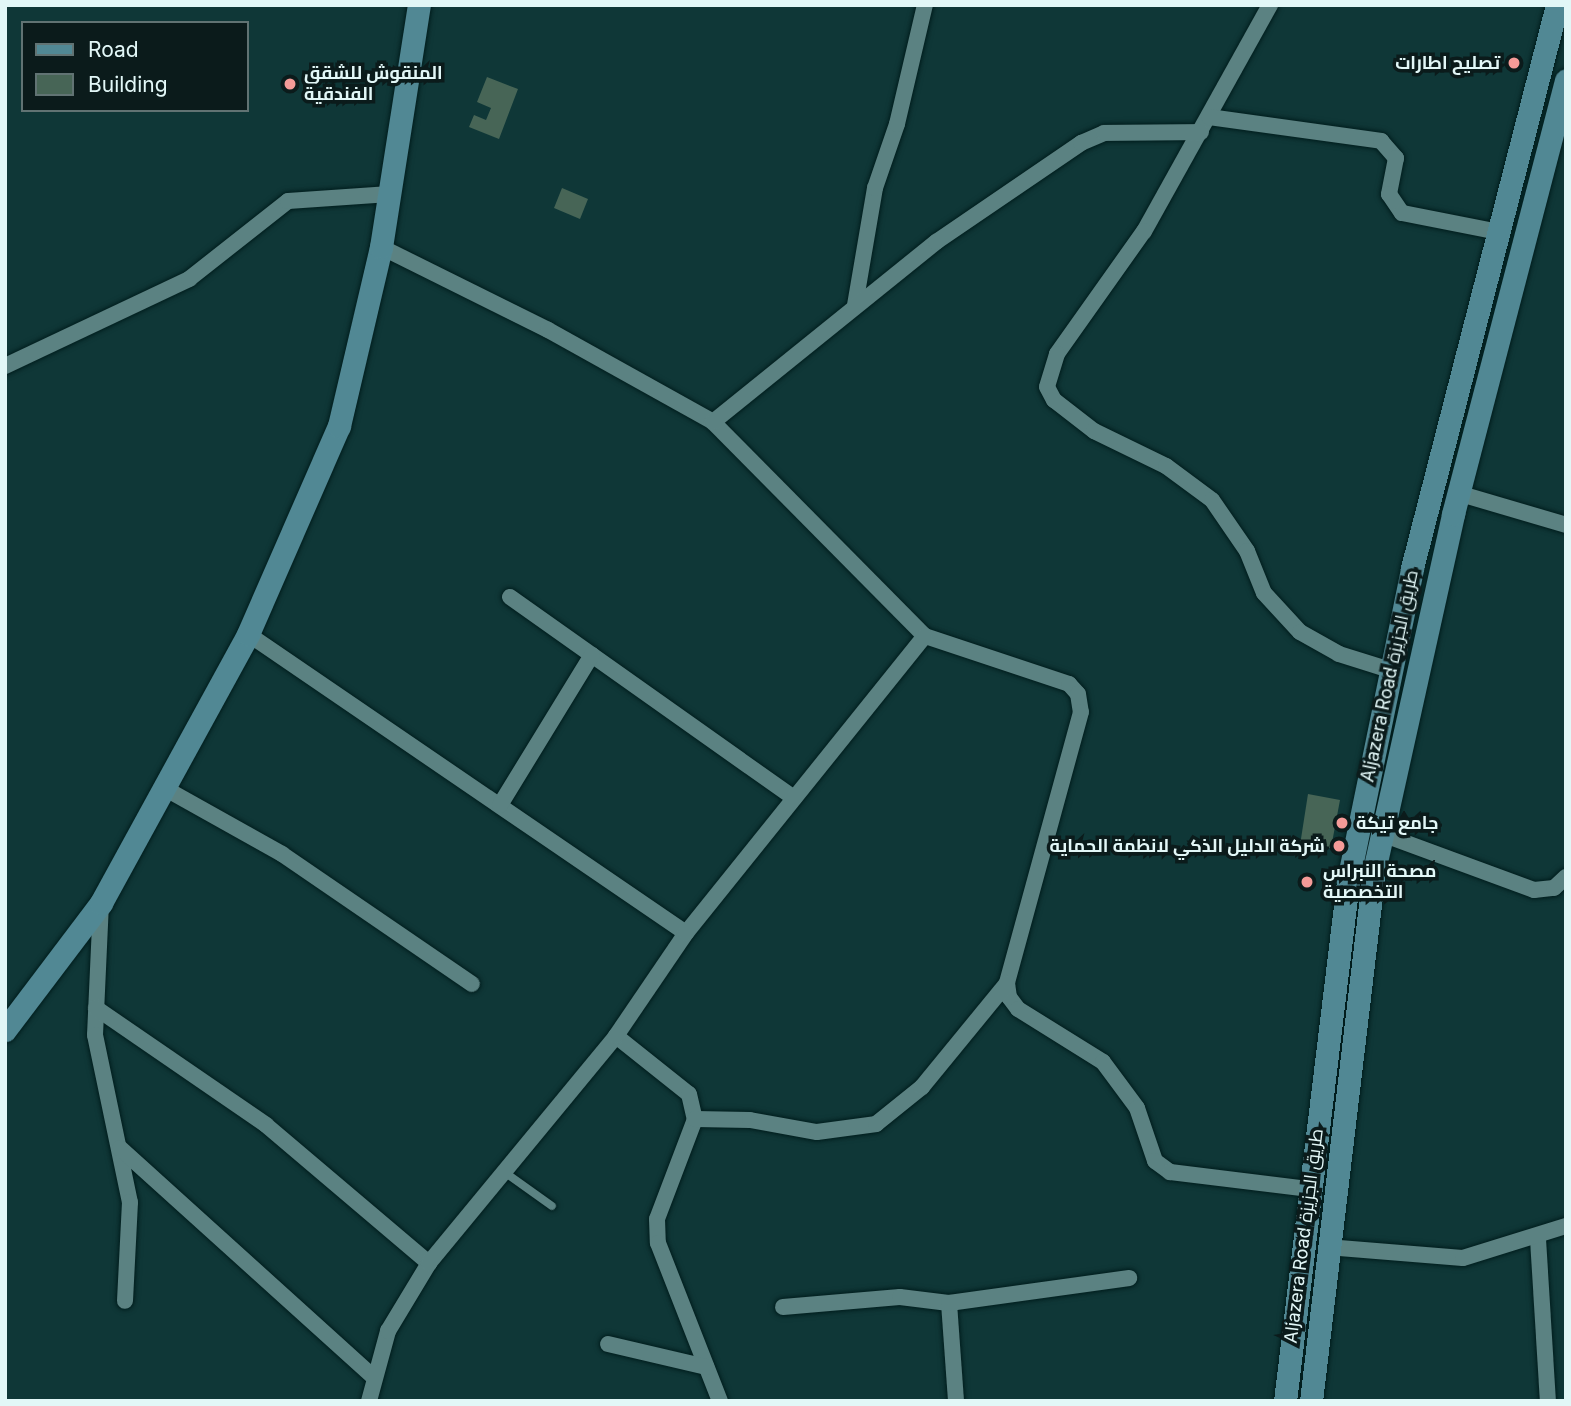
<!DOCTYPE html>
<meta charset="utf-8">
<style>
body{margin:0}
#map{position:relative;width:1571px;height:1406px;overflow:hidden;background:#0f3737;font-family:Inter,Cairo,sans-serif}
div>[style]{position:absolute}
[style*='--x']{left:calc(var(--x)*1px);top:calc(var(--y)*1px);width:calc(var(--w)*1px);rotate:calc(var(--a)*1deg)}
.building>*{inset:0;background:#476556}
.roads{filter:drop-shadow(0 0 2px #011d1d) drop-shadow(0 0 2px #011d1d)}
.lane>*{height:8px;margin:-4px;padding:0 4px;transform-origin:4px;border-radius:4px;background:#5b8282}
.street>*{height:16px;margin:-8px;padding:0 8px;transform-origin:8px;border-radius:8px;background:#5b8282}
.secondary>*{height:23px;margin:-11.5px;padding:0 11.5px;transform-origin:11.5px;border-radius:11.5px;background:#518894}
.dots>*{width:19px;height:19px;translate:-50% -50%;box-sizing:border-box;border:4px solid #0b1b1b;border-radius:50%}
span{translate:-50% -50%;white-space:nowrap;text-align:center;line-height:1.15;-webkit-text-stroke:7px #0b1b1b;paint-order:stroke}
.poi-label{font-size:18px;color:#e2f7f7;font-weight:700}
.right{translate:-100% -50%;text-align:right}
.left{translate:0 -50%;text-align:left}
.street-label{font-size:18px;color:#e2f7f7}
.frame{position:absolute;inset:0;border:7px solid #e2f7f7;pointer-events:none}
.legend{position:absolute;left:21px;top:21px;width:228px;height:91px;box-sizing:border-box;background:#0b1b1b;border:2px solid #617373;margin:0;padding:9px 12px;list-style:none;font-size:21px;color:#e2f7f7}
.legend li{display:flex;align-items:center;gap:14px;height:35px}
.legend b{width:35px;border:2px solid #617373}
</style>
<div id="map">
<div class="building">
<i style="clip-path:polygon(487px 77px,518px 89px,499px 139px,469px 127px,474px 115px,486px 120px,491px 108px,477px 102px)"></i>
<i style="clip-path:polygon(562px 188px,588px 199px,580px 219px,554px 208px)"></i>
<i style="clip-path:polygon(1308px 794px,1340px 800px,1331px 848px,1300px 845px)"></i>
</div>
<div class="roads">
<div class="lane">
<i style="--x:503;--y:1171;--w:60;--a:35.5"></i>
</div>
<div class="street">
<i style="--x:1270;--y:5;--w:259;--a:119.1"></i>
<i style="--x:1144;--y:231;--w:151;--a:125.3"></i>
<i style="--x:1057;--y:354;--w:34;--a:107"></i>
<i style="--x:1047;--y:387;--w:15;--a:62"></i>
<i style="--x:1054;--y:400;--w:51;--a:37.8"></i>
<i style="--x:1094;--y:431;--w:80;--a:25.9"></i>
<i style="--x:1166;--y:466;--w:57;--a:36.5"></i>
<i style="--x:1212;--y:500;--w:62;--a:55.5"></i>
<i style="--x:1247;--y:551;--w:45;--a:68"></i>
<i style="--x:1264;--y:593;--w:53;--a:47.3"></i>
<i style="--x:1300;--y:632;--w:45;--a:29.4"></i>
<i style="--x:1339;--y:654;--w:53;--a:17.4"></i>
<i style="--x:1209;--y:117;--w:174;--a:7.9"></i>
<i style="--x:1381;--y:141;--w:23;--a:49"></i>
<i style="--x:1396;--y:158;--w:37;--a:101"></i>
<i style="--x:1389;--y:194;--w:23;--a:56"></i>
<i style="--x:1402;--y:213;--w:99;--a:11.1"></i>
<i style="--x:381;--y:247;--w:186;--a:26.4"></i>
<i style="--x:548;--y:330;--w:189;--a:29.1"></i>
<i style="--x:713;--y:422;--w:301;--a:45.3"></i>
<i style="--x:925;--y:636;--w:152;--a:18.4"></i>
<i style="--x:1069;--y:684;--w:13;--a:48"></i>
<i style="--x:1078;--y:694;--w:18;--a:81"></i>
<i style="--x:1081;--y:712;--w:281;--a:105.3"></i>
<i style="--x:1007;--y:983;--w:14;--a:82"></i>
<i style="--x:1009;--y:997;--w:15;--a:53"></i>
<i style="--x:1018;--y:1009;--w:100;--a:31.9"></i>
<i style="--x:1103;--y:1062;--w:57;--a:53.5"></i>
<i style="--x:1137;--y:1108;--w:56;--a:71.2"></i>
<i style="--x:1155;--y:1161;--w:19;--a:36"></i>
<i style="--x:1170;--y:1172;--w:139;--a:7"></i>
<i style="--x:855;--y:305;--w:119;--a:-80.3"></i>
<i style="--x:875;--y:188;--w:68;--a:-71"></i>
<i style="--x:897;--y:124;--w:122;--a:-76.8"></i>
<i style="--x:5;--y:366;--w:204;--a:-25.3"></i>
<i style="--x:189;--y:279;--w:126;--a:-38.2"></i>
<i style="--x:288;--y:201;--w:102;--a:-3.9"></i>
<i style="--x:713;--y:422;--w:287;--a:-38.9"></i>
<i style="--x:936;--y:242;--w:176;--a:-34.3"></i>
<i style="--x:1081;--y:143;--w:25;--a:-23"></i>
<i style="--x:1104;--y:133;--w:97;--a:-0.6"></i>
<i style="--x:1461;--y:494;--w:109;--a:16.4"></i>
<i style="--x:510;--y:597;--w:348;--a:35.3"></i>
<i style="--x:248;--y:634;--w:530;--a:34.32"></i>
<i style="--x:164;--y:788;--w:135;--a:29.2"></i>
<i style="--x:282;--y:854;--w:230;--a:34.4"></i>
<i style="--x:500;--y:805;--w:176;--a:-58.5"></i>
<i style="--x:1382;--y:834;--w:162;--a:20.2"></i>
<i style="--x:1534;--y:890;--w:20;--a:-6"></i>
<i style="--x:1554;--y:888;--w:16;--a:-43"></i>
<i style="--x:101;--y:903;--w:132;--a:92.6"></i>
<i style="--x:95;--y:1035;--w:171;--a:78.2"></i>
<i style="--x:130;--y:1202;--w:99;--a:92.9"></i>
<i style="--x:96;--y:1008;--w:206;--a:34.5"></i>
<i style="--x:266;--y:1125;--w:214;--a:40.3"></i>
<i style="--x:616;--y:1036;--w:93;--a:38.5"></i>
<i style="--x:689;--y:1094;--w:26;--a:77"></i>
<i style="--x:695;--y:1119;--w:107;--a:110.8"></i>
<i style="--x:657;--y:1219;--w:24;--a:88"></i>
<i style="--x:658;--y:1243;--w:170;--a:68.6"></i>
<i style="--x:695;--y:1119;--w:55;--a:1"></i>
<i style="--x:750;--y:1120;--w:68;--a:10.2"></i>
<i style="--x:817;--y:1132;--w:60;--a:-7.7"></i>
<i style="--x:876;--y:1124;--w:59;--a:-38.8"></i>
<i style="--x:922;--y:1087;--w:134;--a:-50.7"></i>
<i style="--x:120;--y:1148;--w:341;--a:42.1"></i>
<i style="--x:1538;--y:1239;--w:162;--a:86.5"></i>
<i style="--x:1327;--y:1247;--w:136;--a:4.6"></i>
<i style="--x:1463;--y:1258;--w:108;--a:-17.3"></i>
<i style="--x:949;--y:1303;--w:98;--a:85.9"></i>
<i style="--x:783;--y:1307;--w:117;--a:-4.9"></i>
<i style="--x:900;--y:1297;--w:49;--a:7"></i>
<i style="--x:949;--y:1303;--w:182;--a:-7.9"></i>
<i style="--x:608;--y:1344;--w:101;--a:13.2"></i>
<i style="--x:369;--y:1401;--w:73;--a:-74.8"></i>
<i style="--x:388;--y:1331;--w:79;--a:-58.9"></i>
<i style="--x:429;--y:1263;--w:294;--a:-50.5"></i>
<i style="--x:616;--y:1036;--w:125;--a:-55.8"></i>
<i style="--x:686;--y:933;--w:381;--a:-51.2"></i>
</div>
<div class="secondary">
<i style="--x:5;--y:1030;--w:159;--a:-52.9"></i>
<i style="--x:101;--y:903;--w:307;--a:-61.3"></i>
<i style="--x:248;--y:634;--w:227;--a:-66.4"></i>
<i style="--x:339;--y:426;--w:184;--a:-76.8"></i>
<i style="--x:381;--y:247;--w:245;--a:-81.1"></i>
<i style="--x:1285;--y:1401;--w:524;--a:-83.09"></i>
<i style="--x:1348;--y:881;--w:319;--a:-78.4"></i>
<i style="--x:1412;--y:568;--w:581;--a:-75.56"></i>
<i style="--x:1311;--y:1401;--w:534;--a:-83.22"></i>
<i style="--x:1374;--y:871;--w:366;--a:-77.5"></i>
<i style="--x:1453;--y:514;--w:448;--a:-75.4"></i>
</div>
</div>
<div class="dots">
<i style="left:1514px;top:63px;background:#f59b98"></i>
<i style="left:290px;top:84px;background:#f59b98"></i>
<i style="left:1342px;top:823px;background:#f59b98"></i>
<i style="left:1339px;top:846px;background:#f59b98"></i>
<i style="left:1307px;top:882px;background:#f59b98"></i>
</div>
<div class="poi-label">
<span class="right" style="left:1500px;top:63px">تصليح اطارات</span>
<span class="left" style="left:304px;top:84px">المنقوش للشقق<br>الفندقية</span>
<span class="left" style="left:1356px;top:823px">جامع تيكة</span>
<span class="right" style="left:1325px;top:846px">شركة الدليل الذكي لانظمة الحماية</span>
<span class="left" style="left:1323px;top:882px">مصحة النبراس<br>التخصصية</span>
</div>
<div class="street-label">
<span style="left:1390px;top:676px;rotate:-78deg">Aljazera Road طريق الجزيزة</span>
<span style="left:1304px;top:1236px;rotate:-83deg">Aljazera Road طريق الجزيزة</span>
</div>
<div class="frame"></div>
<ul class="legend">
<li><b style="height:9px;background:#518894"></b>Road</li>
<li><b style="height:19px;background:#476556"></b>Building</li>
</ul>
</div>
